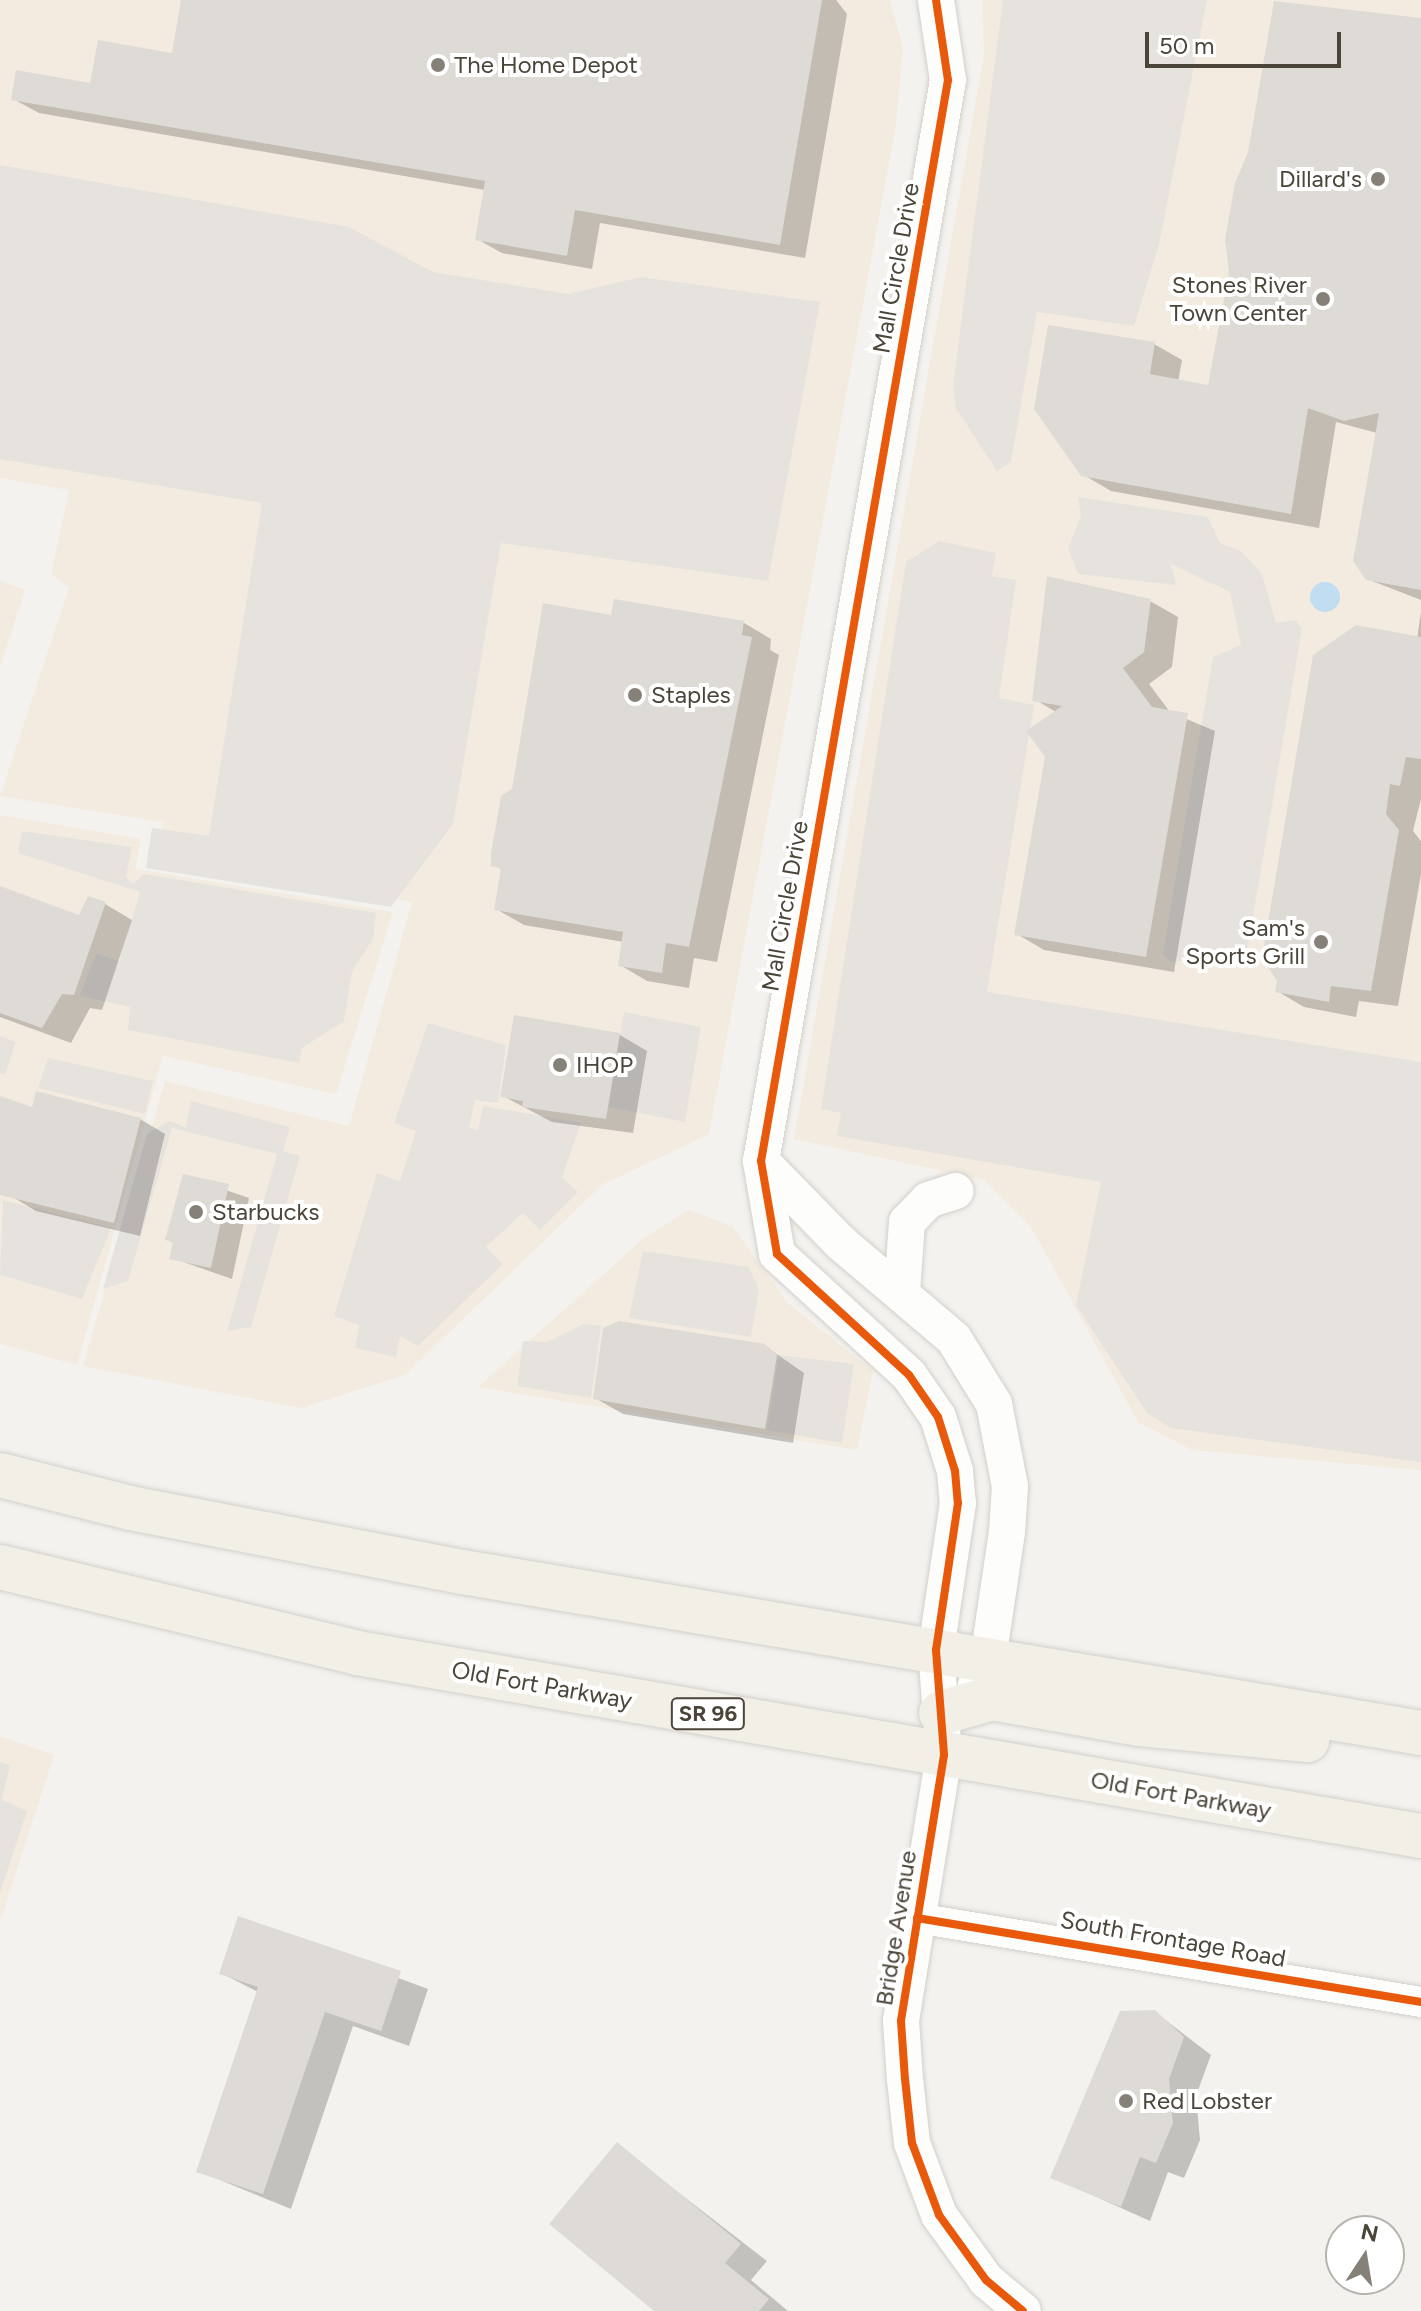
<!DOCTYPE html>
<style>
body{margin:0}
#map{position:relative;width:1421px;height:2311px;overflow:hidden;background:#f4f2ee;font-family:Figtree,sans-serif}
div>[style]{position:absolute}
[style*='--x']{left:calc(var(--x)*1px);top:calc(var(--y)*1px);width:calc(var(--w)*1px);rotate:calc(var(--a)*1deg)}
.commercial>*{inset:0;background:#f3ebdf}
.parking>*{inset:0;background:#e6e3df}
.water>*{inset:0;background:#c0ddf1}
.round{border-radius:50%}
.shadow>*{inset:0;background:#0003}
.building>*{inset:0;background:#dedbd6}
.roads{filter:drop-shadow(0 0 2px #d2d0cb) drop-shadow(0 0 2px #d2d0cb)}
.minor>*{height:30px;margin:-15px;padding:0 15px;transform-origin:15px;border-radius:15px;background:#fdfdfc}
.tertiary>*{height:36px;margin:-18px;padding:0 18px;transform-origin:18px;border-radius:18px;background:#fdfdfc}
.primary>*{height:44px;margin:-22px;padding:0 22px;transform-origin:22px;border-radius:22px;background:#f2efe6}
.cycleway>*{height:8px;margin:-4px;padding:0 4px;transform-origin:4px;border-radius:4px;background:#e8590c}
.dots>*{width:22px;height:22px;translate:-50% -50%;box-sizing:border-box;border:4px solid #fff;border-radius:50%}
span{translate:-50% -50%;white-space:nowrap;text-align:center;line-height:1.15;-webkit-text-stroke:8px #fff;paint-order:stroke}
.shield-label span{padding:2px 6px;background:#fff;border:2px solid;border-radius:6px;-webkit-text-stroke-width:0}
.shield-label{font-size:22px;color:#4b4439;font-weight:700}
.poi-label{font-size:24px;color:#4b4439}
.left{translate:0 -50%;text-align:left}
.right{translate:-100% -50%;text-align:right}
.street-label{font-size:24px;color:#4b4439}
.north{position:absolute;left:1325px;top:2215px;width:80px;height:80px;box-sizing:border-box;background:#fff;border:2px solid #b7b4b0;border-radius:50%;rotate:12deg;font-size:22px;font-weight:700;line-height:32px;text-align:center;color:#4b4439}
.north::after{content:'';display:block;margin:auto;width:28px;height:36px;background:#868178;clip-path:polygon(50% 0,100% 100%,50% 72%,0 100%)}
.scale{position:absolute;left:1145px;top:32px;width:196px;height:36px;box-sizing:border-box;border:4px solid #4b4439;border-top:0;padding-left:10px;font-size:24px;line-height:28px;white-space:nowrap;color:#4b4439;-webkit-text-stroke:6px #fff;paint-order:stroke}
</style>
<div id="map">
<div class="commercial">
<i style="clip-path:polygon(0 0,890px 0,903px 48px,896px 126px,709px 1134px,602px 1185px,405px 1375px,301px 1408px,83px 1366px,165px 1081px,349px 1126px,412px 902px,156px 859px,163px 822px,0 796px,69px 588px,51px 574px,69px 490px,0 478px)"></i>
<i style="clip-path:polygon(982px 0,1421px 0,1421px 1470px,1192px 1450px,1138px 1422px,1031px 1227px,984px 1180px,794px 1139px,984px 54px)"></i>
<i style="clip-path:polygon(0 581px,25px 590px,0 668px)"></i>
<i style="clip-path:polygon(0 815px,141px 839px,135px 869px,393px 912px,336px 1094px,163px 1056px,77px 1365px,0 1344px)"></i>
<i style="clip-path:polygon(689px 1210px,732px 1226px,788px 1303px,873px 1371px,857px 1450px,478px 1387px,644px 1238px)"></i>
<i style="clip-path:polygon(0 1736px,54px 1755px,0 1922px)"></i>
</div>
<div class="parking">
<i style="clip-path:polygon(1003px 0,1207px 0,1159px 245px,1134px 326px,1037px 312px,1011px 462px,997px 471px,956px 408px,953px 385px)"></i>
<i style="clip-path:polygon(0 165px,349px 227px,433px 272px,568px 294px,641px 277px,820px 302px,768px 581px,501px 543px,453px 824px,391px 907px,146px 868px,152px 828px,209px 836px,262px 503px,0 459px)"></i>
<i style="clip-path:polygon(1078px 497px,1208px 517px,1220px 543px,1241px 551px,1262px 574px,1276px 623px,1295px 620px,1302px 629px,1247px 952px,1171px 962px,1163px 954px,1213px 657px,1241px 645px,1230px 592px,1171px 564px,1176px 585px,1078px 574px,1068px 549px,1081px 516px)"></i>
<i style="clip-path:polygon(939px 541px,996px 553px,992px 576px,1016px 580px,999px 698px,1034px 705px,987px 992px,1421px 1062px,1421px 1462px,1171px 1428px,1147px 1413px,1076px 1305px,1101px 1182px,837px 1136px,841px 1113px,821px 1109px,906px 562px)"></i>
<i style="clip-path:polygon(22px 831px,132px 847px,126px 877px,133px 884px,144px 874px,376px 913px,373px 939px,352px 971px,344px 1021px,302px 1048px,299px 1063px,128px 1030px,130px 1007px,80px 996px,96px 954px,119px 961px,140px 892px,18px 853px)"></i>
<i style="clip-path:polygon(624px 1012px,701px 1027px,685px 1122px,609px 1107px)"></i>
<i style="clip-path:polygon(428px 1023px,506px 1045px,498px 1103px,475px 1100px,469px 1128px,478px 1130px,483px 1106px,581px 1123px,562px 1177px,578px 1192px,540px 1230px,523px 1213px,486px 1247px,503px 1264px,418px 1346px,400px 1336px,396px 1357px,355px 1348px,359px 1325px,334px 1316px,377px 1173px,400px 1181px,416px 1131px,394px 1123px)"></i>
<i style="clip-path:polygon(0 1036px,16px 1042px,5px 1075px,0 1073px)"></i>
<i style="clip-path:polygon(48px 1058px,153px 1081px,145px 1114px,38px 1088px)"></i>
<i style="clip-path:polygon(191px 1101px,290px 1127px,283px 1151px,300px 1156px,251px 1327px,227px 1331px,277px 1154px,172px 1128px,128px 1281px,103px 1289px,147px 1134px,170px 1121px,186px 1128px)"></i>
<i style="clip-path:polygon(3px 1200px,111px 1228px,82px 1299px,0 1275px)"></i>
<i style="clip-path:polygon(643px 1251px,749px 1267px,759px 1290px,751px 1337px,629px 1318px)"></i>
<i style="clip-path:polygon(584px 1324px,601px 1326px,591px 1398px,517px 1386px,523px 1341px,547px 1342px)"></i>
<i style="clip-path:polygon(779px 1355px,854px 1364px,842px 1443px,767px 1430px)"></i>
<i style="clip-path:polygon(0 1762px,10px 1765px,2px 1800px,27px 1811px,0 1893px)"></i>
</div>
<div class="water">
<i class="round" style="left:1310px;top:582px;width:30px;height:30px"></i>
</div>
<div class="shadow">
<i style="clip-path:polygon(183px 0,836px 0,847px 14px,805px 258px,600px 223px,592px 269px,502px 253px,477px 239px,485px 190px,39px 113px,13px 99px,92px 85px,174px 56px)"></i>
<i style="clip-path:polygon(1421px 21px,1421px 600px,1367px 579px,1377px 433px,1336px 422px,1319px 528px,1111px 491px,1082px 474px,1154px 344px,1182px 360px,1178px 382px,1209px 388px)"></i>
<i style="clip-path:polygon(1150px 601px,1178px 617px,1172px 667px,1149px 684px,1170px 712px,1215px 731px,1174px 972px,1044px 950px,1017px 934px,1056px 712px,1034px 699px)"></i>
<i style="clip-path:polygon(1421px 612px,1421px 799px,1413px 831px,1421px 841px,1421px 874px,1398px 1006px,1359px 1001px,1356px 1017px,1304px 1007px,1277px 991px,1417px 639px)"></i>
<i style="clip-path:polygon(613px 617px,744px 623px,771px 639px,770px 650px,779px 655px,717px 962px,694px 958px,689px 988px,647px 981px,620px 965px,624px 942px,524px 925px,496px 909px,503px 870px,493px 864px,513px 791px)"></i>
<i style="clip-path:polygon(0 899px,80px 918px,105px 904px,132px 920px,102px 1010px,90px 1008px,71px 1043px,0 1017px)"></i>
<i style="clip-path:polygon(516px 1017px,620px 1035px,647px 1051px,633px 1133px,552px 1122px,503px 1096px)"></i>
<i style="clip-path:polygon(0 1098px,33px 1109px,140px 1119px,165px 1134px,140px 1236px,36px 1211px,11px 1196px,0 1178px)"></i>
<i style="clip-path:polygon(185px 1176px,249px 1198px,232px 1279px,172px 1258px,175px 1244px,167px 1239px)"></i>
<i style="clip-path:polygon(765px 1346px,804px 1373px,793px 1443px,623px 1414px,595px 1398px)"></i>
<i style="clip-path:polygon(239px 1919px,428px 1989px,409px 2046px,353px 2026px,291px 2209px,198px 2171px,258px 1992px,221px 1973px)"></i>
<i style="clip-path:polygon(1155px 2012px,1211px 2055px,1196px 2096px,1200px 2140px,1184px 2178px,1168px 2172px,1150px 2221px,1052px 2177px)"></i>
<i style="clip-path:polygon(617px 2145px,767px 2261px,751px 2280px,788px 2311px,657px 2311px)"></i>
</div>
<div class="building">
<i style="clip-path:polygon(181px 0,822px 0,780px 245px,575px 210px,567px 256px,475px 240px,485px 181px,11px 100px,16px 70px,90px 83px,98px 40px,172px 53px)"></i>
<i style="clip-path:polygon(1274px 1px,1421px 18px,1421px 590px,1366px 580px,1353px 561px,1379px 413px,1344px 421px,1308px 408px,1291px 514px,1081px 476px,1034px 409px,1048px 325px,1155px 342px,1150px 374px,1208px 385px,1229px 272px,1225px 240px,1235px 183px,1248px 152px)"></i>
<i style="clip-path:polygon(1047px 576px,1151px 599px,1144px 652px,1123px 668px,1152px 707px,1188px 713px,1146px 957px,1014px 935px,1045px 757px,1026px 731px,1062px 706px,1032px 701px)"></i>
<i style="clip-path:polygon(614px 599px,744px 621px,742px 635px,752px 637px,689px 947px,666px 943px,662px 973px,618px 966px,623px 932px,494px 910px,501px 868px,491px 866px,491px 853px,501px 796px,512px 789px,543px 603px,611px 615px)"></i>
<i style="clip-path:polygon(1356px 625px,1421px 637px,1421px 759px,1406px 757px,1400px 786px,1390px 784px,1386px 814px,1399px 830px,1371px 991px,1331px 986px,1329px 1002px,1275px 992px,1277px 981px,1262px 958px,1313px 655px)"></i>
<i style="clip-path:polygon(0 886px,79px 915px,88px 896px,106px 902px,74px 995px,62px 994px,42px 1028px,0 1013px)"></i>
<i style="clip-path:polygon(514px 1015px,620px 1033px,606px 1119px,522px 1107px,523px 1101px,500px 1097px)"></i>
<i style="clip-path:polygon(36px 1091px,141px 1118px,114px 1223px,0 1195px,0 1096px,32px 1107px)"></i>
<i style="clip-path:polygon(183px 1174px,229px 1184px,211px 1268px,169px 1259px,173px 1242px,165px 1240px)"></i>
<i style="clip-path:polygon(619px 1321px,765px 1344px,777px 1355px,765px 1429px,593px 1399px,603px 1328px)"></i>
<i style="clip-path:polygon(238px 1916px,401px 1971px,381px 2031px,325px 2012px,263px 2194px,196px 2172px,258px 1987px,219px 1974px)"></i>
<i style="clip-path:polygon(1155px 2010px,1184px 2037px,1169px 2079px,1173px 2123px,1156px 2163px,1140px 2157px,1121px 2207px,1050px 2178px,1120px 2011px)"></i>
<i style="clip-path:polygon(617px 2142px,741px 2244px,725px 2263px,769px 2299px,759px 2311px,654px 2311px,549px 2224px)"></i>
</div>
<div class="roads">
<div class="minor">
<i style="--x:917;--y:1918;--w:511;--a:9.46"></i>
</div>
<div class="tertiary">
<i style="--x:936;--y:0;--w:81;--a:81.5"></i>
<i style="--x:948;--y:80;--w:1097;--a:99.81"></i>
<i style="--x:761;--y:1161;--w:94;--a:80.2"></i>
<i style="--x:777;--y:1254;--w:179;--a:42.5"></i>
<i style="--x:909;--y:1375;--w:51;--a:55.4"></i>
<i style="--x:938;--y:1417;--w:57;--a:72.5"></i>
<i style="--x:955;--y:1471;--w:32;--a:85"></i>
<i style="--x:958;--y:1503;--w:149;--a:98.5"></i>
<i style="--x:936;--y:1650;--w:105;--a:85.6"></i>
<i style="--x:944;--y:1755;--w:269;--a:99.2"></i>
<i style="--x:901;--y:2021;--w:58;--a:86.1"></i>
<i style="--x:905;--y:2079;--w:64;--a:83.8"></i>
<i style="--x:912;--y:2143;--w:77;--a:69.4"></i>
<i style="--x:939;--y:2215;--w:80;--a:54.1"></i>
<i style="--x:986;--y:2280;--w:48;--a:40"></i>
<i style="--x:761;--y:1161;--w:115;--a:45.7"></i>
<i style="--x:841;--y:1243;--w:148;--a:40.3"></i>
<i style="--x:954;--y:1339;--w:76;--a:58.4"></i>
<i style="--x:994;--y:1404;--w:84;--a:79"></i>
<i style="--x:1010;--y:1486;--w:46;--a:93.7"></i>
<i style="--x:1007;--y:1532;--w:128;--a:98.5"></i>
<i style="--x:988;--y:1659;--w:29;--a:115"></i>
<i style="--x:902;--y:1292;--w:70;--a:-85.9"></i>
<i style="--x:907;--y:1222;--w:30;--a:-46"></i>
<i style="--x:928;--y:1200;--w:29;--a:-18"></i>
</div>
<div class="primary">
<i style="--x:0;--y:1475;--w:134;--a:14.2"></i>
<i style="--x:130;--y:1508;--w:339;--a:10.9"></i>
<i style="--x:463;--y:1572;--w:971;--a:9.54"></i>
<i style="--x:0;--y:1567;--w:367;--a:13.5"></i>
<i style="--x:357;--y:1653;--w:1080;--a:9.76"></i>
<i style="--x:941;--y:1713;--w:53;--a:-16.4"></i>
<i style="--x:992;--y:1698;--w:150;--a:10"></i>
<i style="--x:1140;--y:1724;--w:168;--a:5.5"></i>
</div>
</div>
<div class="cycleway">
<i style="--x:936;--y:0;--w:81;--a:81.5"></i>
<i style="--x:948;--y:80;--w:1097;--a:99.81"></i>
<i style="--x:761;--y:1161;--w:94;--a:80.2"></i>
<i style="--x:777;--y:1254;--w:179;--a:42.5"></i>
<i style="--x:909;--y:1375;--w:51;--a:55.4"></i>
<i style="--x:938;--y:1417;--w:57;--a:72.5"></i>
<i style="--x:955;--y:1471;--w:32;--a:85"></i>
<i style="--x:958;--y:1503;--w:149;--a:98.5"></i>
<i style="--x:936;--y:1650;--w:105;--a:85.6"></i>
<i style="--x:944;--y:1755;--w:269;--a:99.2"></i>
<i style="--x:901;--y:2021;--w:58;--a:86.1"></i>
<i style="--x:905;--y:2079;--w:64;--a:83.8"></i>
<i style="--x:912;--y:2143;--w:77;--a:69.4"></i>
<i style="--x:939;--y:2215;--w:80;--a:54.1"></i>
<i style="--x:986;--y:2280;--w:48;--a:40"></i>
<i style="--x:917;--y:1918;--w:511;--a:9.46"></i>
</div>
<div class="dots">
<i style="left:438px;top:65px;background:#868178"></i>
<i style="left:1378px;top:179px;background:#868178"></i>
<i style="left:1323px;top:299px;background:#868178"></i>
<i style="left:635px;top:695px;background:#868178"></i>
<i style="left:1321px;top:942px;background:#868178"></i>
<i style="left:560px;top:1065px;background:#868178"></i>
<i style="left:196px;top:1212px;background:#868178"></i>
<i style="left:1126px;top:2101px;background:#868178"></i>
</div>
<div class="shield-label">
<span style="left:708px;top:1714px">SR 96</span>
</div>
<div class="poi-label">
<span class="left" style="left:454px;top:65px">The Home Depot</span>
<span class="right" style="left:1362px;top:179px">Dillard's</span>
<span class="right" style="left:1307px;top:299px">Stones River<br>Town Center</span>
<span class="left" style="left:651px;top:695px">Staples</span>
<span class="right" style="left:1305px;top:942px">Sam's<br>Sports Grill</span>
<span class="left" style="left:576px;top:1065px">IHOP</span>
<span class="left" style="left:212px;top:1212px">Starbucks</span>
<span class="left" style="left:1142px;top:2101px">Red Lobster</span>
</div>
<div class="street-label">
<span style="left:896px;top:268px;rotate:-80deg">Mall Circle Drive</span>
<span style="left:785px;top:906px;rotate:-80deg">Mall Circle Drive</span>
<span style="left:542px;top:1685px;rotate:10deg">Old Fort Parkway</span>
<span style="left:1181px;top:1795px;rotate:10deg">Old Fort Parkway</span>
<span style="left:896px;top:1928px;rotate:-81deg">Bridge Avenue</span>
<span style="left:1173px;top:1939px;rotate:10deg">South Frontage Road</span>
</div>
<div class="north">N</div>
<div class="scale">50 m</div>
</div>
